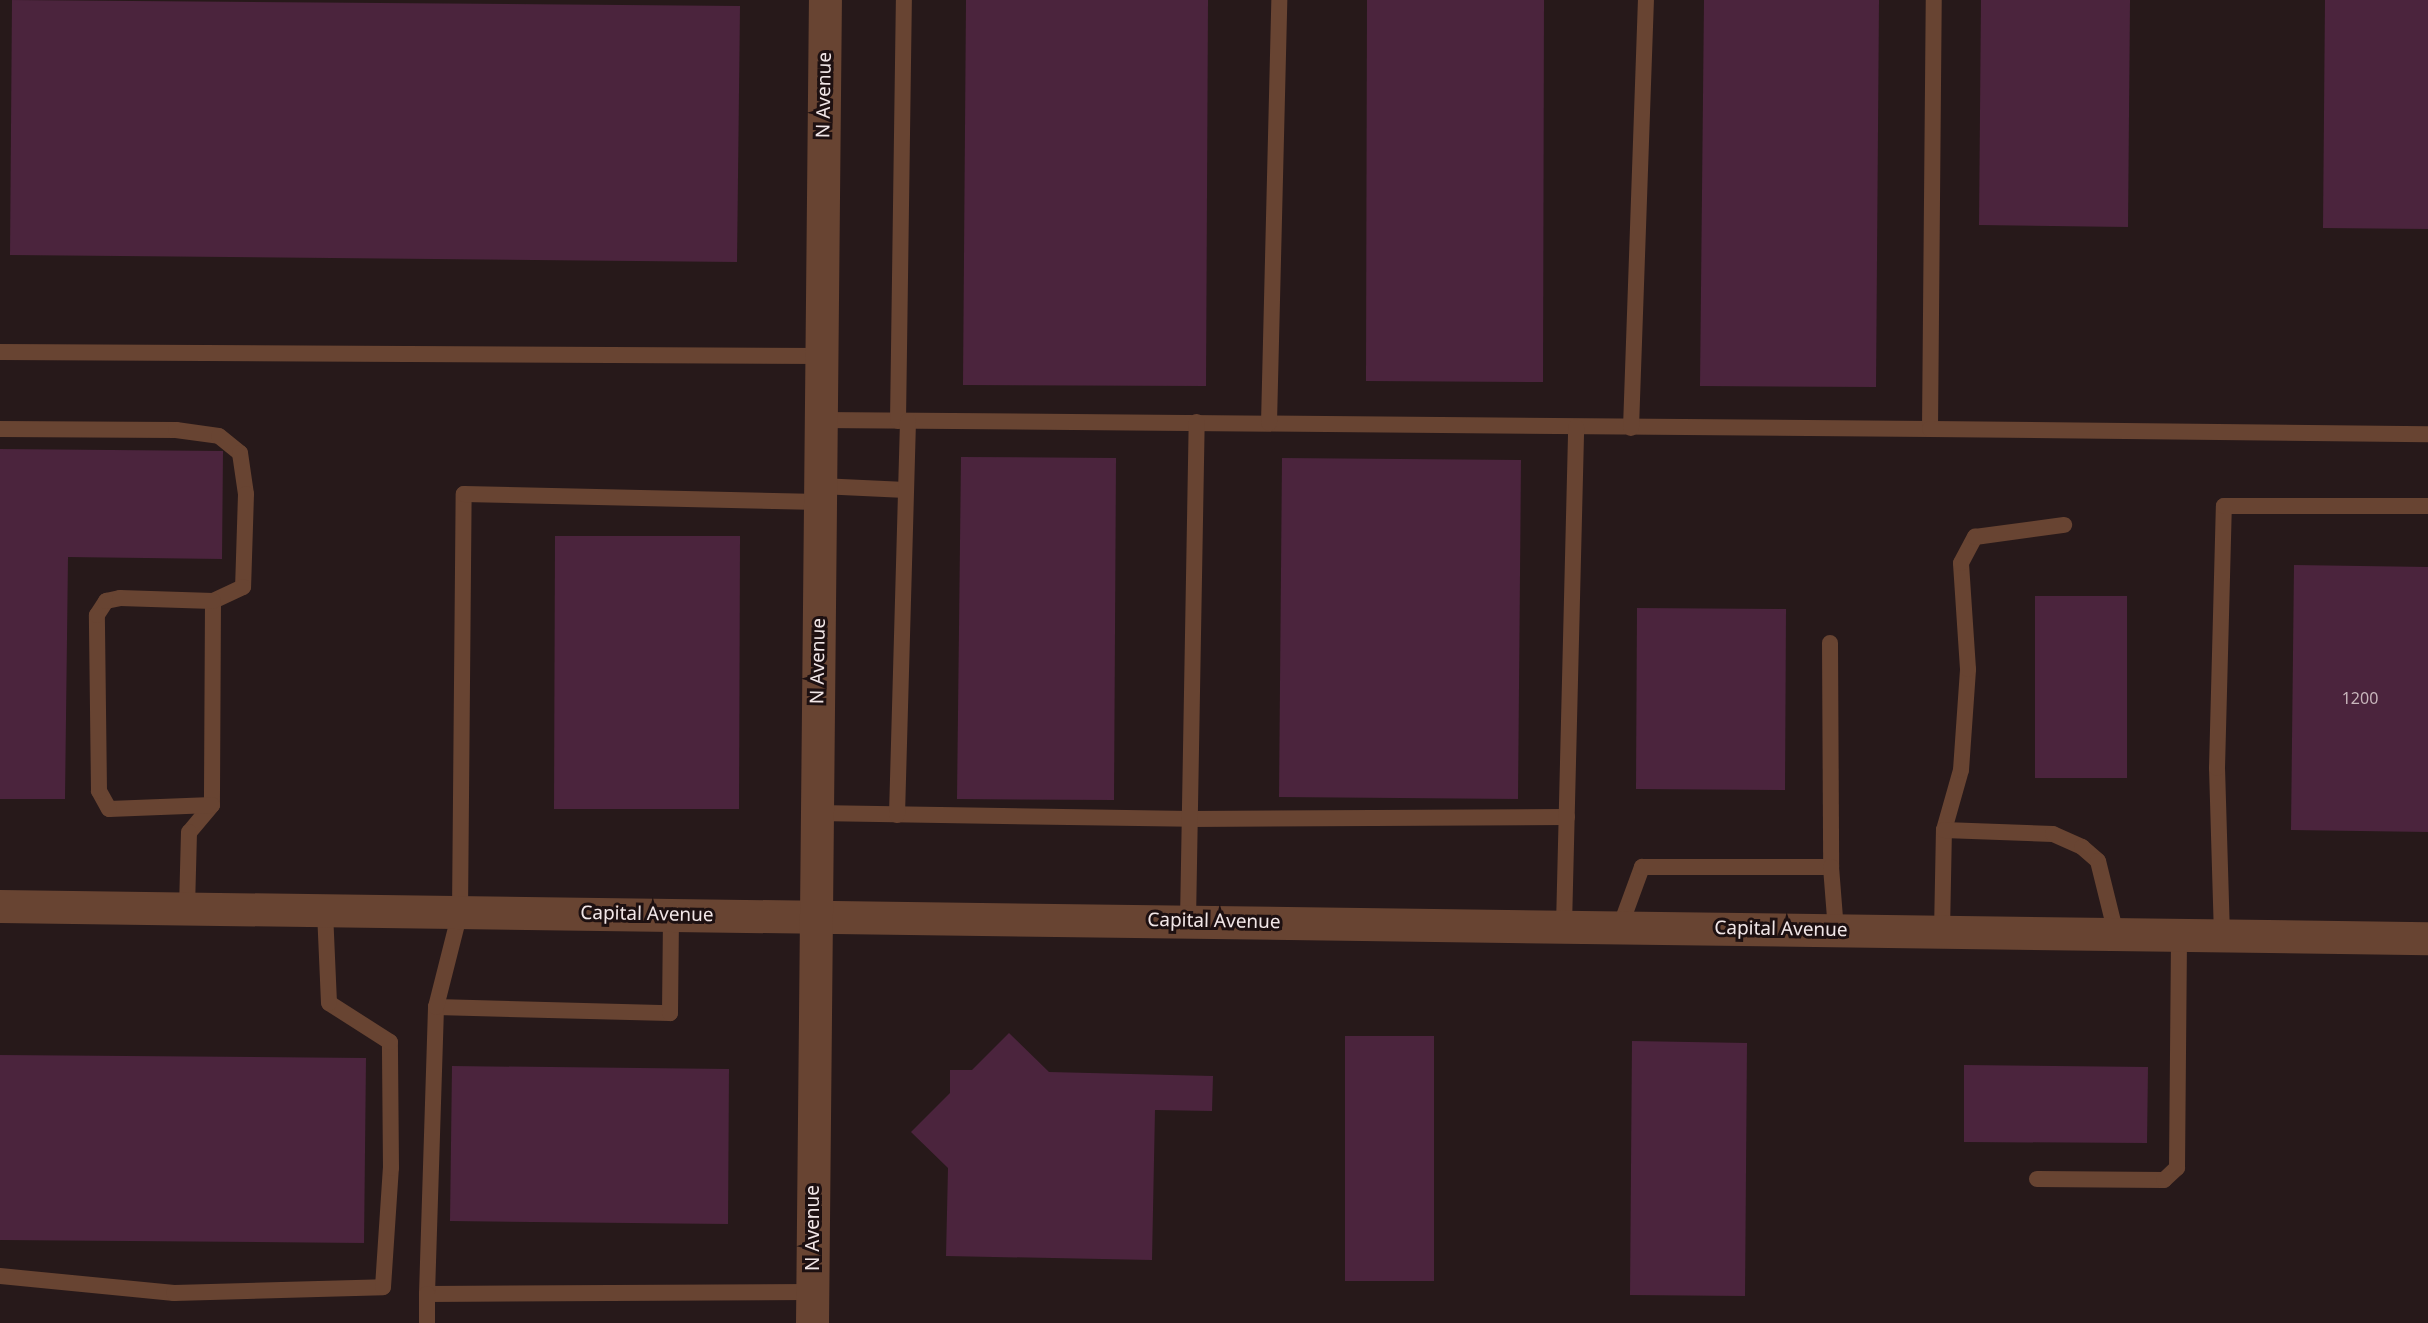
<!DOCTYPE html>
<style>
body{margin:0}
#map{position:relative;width:2428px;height:1323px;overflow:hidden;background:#27191a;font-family:"Noto Sans",sans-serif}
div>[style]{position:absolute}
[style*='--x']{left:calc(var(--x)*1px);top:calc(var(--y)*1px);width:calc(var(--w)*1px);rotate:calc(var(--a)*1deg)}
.building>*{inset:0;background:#4b243d}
.lane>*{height:16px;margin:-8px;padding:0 8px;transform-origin:8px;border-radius:8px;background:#684432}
.street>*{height:33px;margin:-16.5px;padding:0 16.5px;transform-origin:16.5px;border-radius:16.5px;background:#684432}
span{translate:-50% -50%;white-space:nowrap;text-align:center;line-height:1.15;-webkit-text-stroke:6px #1d1011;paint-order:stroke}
.number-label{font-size:16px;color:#c8b6bc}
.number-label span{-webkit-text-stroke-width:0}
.street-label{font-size:19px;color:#f1e6e7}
</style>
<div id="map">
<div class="building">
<i style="clip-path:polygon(12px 0,740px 6px,737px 262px,10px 255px)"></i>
<i style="clip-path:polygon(966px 0,1208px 0,1206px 386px,963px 385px)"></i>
<i style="clip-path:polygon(1367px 0,1544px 0,1543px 382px,1366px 381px)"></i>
<i style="clip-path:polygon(1704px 0,1879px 0,1876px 387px,1700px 386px)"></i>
<i style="clip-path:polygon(1981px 0,2130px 0,2128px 227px,1979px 225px)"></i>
<i style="clip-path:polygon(2325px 0,2428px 0,2428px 229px,2323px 228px)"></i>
<i style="clip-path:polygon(0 449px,223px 451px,222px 559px,68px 557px,65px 799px,0 799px)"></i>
<i style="clip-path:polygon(961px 457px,1116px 458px,1114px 800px,957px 799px)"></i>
<i style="clip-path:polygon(1282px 458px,1521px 460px,1518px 799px,1279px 797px)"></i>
<i style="clip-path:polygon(555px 536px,740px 536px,739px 809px,554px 809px)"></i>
<i style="clip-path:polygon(2294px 565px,2428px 567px,2428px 832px,2291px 830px)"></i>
<i style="clip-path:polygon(2035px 596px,2127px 596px,2127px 778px,2035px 778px)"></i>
<i style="clip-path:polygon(1637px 608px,1786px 609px,1785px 790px,1636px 789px)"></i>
<i style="clip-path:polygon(1009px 1033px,1049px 1072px,1213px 1076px,1212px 1111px,1155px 1110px,1152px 1260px,946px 1256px,948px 1168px,911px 1132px,950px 1093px,950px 1070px,972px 1070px)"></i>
<i style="clip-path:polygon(1345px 1036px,1434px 1036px,1434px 1281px,1345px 1281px)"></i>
<i style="clip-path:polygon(1632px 1041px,1747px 1043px,1745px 1296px,1630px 1295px)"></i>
<i style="clip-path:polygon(0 1055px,366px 1058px,364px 1243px,0 1240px)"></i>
<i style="clip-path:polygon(1964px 1065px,2148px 1067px,2147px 1143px,1964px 1142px)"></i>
<i style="clip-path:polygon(452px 1066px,729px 1069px,728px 1224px,450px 1221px)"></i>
</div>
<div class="lane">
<i style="--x:0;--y:352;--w:821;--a:0.28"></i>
<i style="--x:820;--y:420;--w:1110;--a:0.46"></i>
<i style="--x:1930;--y:429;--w:429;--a:-89.5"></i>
<i style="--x:898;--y:421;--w:421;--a:-89.2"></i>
<i style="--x:1269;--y:423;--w:423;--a:-88.6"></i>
<i style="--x:1631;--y:428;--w:428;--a:-88"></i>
<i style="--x:0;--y:429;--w:176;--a:0.3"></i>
<i style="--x:176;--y:430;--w:43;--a:7.9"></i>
<i style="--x:219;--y:436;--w:27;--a:39"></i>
<i style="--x:240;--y:453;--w:41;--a:81.7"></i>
<i style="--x:246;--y:494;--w:93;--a:91.8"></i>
<i style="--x:243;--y:587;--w:33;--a:155"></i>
<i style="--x:213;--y:601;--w:204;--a:90.3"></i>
<i style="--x:212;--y:805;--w:35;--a:130"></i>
<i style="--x:189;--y:832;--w:76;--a:91.5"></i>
<i style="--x:1930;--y:429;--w:498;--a:0.6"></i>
<i style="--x:820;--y:486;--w:86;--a:2.7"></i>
<i style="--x:1830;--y:643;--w:224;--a:89.7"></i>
<i style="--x:212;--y:805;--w:103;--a:177.8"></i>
<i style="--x:109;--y:809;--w:21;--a:-119"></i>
<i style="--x:99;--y:791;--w:176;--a:-90.7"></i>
<i style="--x:97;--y:615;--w:17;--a:-57"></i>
<i style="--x:106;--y:601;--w:14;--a:-12"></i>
<i style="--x:120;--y:598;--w:93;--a:1.8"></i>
<i style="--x:816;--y:813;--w:374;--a:0.9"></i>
<i style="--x:1190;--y:819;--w:377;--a:-0.3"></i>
<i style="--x:897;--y:815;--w:394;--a:-88.4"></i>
<i style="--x:1944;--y:830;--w:62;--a:-74.2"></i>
<i style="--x:1961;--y:770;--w:101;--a:-86"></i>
<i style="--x:1968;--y:669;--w:106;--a:-93.8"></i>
<i style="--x:1961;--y:563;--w:30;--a:-62"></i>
<i style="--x:1975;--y:537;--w:90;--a:-7.7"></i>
<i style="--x:1188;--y:921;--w:499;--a:-89"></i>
<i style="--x:1564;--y:926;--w:499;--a:-88.6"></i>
<i style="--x:1620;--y:927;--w:64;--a:-69.9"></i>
<i style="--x:1642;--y:867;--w:189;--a:0"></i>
<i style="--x:1831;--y:867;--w:63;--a:85.5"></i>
<i style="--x:1942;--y:932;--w:102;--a:-88.9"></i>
<i style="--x:1944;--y:830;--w:109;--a:2.1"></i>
<i style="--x:2053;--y:834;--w:32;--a:24"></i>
<i style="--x:2082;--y:847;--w:21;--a:41"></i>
<i style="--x:2098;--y:861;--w:75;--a:76.1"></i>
<i style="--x:2222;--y:936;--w:168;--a:-91.7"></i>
<i style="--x:2217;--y:768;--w:262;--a:-88.5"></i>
<i style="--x:2224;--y:506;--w:204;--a:0"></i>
<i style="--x:436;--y:1007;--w:234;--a:1.5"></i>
<i style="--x:670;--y:1013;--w:98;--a:-89.4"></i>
<i style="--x:2037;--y:1179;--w:127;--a:0.5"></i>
<i style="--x:2164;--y:1180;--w:18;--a:-43"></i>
<i style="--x:2177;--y:1168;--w:233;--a:-89.5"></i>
<i style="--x:0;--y:1276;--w:175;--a:5.6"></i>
<i style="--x:174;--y:1293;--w:209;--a:-1.6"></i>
<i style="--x:383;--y:1287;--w:119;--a:-86.2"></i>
<i style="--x:391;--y:1168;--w:126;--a:-90.5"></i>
<i style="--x:390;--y:1042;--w:72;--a:-147.4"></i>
<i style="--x:329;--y:1003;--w:93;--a:-92.5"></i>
<i style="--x:812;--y:1292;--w:385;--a:179.7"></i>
<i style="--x:427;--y:1294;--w:287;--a:-88.2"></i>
<i style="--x:436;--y:1007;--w:98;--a:-75.8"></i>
<i style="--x:460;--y:912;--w:418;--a:-89.5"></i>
<i style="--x:464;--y:494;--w:356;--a:1.3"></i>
<i style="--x:427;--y:1294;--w:29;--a:90"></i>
</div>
<div class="street">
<i style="--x:0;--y:906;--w:2428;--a:0.76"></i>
<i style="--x:812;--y:1323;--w:1323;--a:-89.44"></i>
</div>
<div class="number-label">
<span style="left:2360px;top:698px">1200</span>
</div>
<div class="street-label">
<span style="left:824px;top:95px;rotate:-89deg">N Avenue</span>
<span style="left:818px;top:661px;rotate:-89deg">N Avenue</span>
<span style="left:647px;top:914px;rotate:1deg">Capital Avenue</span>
<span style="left:1214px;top:921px;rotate:1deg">Capital Avenue</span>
<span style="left:1781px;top:929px;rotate:1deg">Capital Avenue</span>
<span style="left:813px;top:1228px;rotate:-90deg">N Avenue</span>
</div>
</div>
